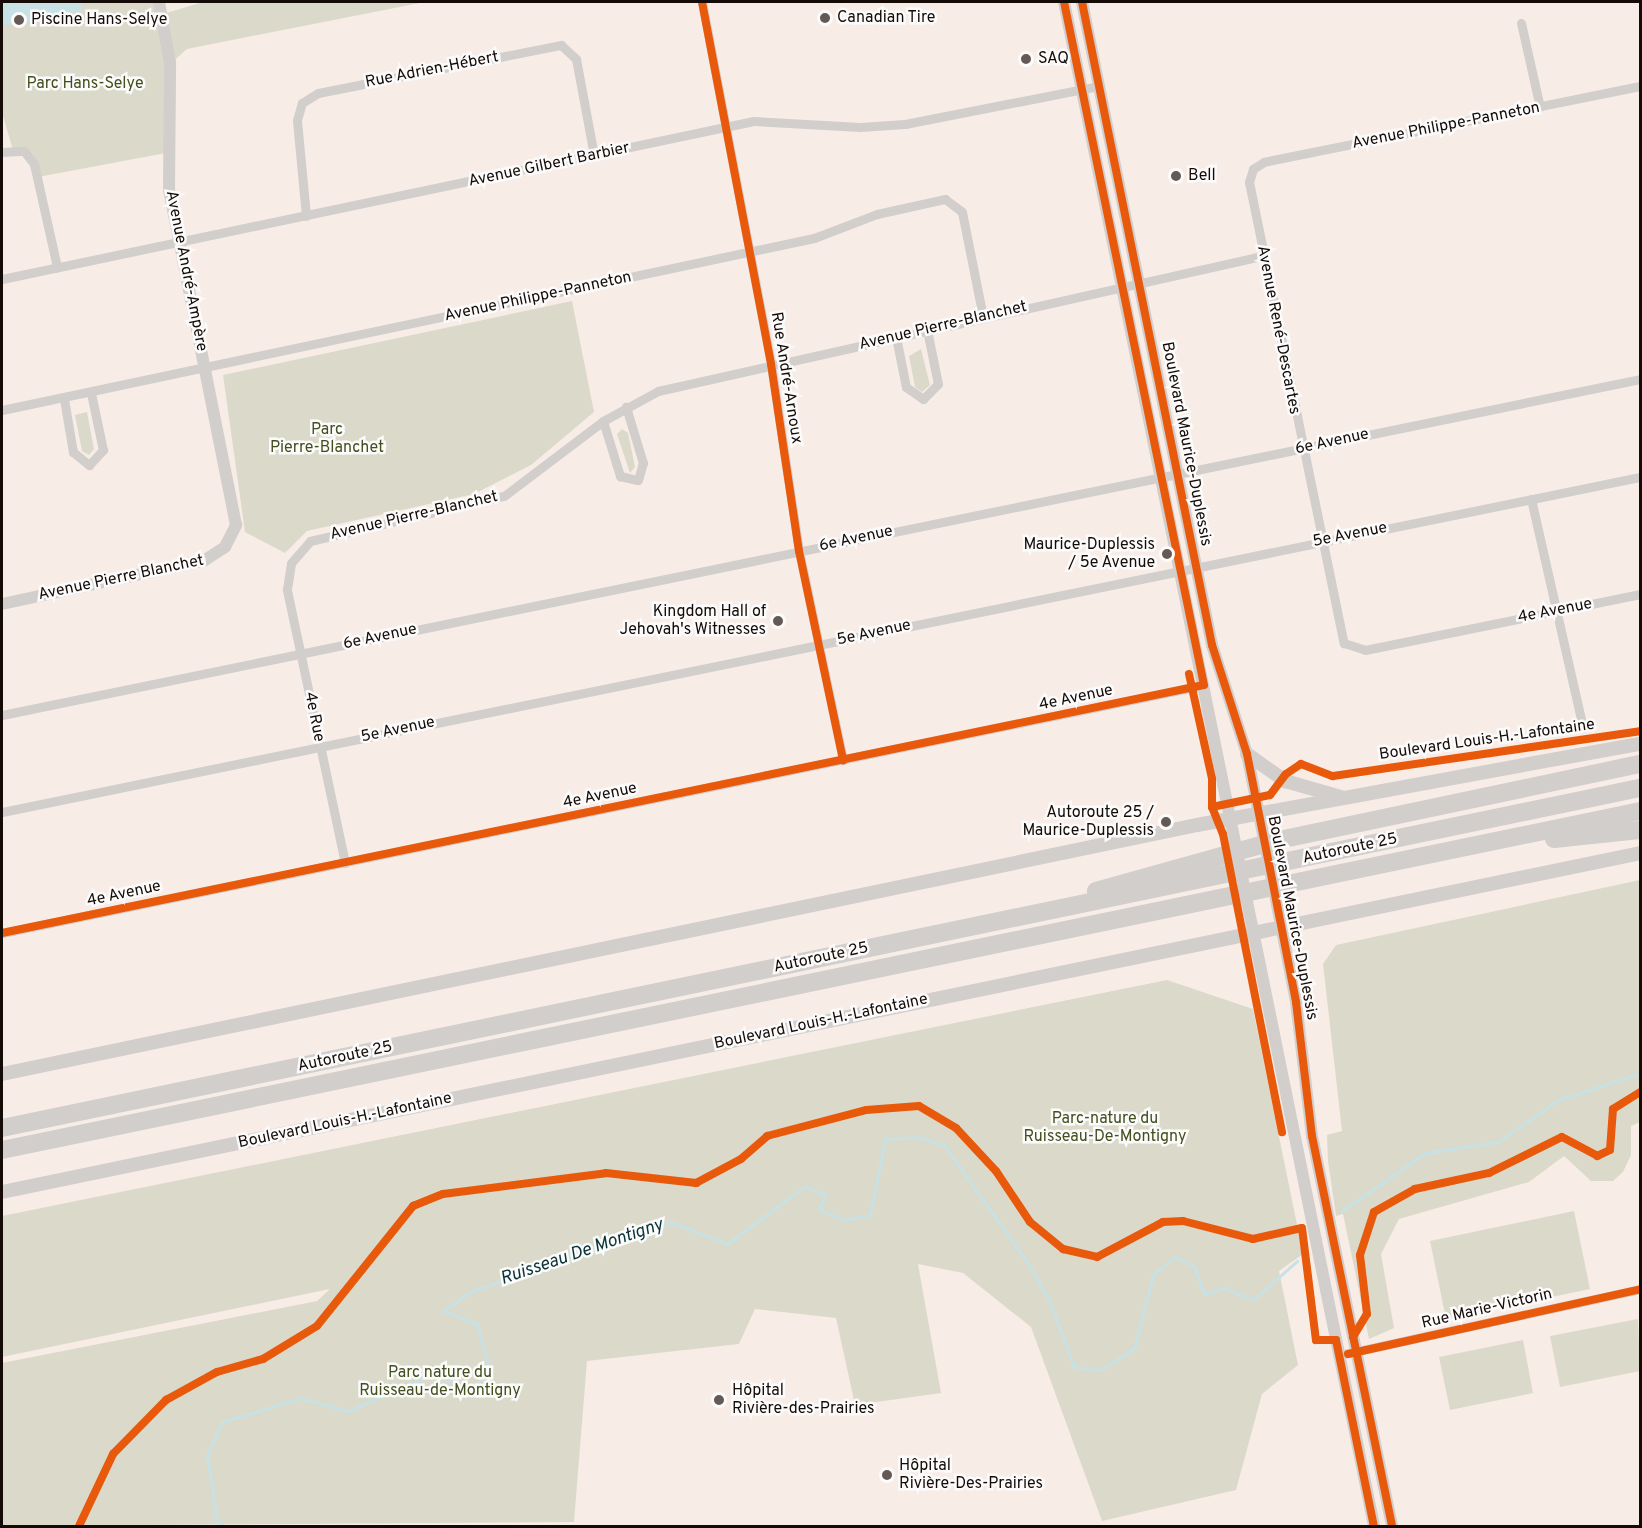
<!DOCTYPE html>
<meta charset="utf-8">
<style>
body{margin:0}
#map{position:relative;width:1642px;height:1528px;overflow:hidden;background:#f8ece7;font-family:Overpass,sans-serif}
div>[style]{position:absolute}
[style*='--x']{left:calc(var(--x)*1px);top:calc(var(--y)*1px);width:calc(var(--w)*1px);rotate:calc(var(--a)*1deg)}
.green>*{inset:0;background:#dbdaca}
.water>*{inset:0;background:#c7e1e4}
.stream>*{height:3px;margin:-1.5px;padding:0 1.5px;transform-origin:1.5px;border-radius:1.5px;background:#c7e1e4}
.minor>*{height:9px;margin:-4.5px;padding:0 4.5px;transform-origin:4.5px;border-radius:4.5px;background:#d1cecc}
.tertiary>*{height:12px;margin:-6px;padding:0 6px;transform-origin:6px;border-radius:6px;background:#d1cecc}
.secondary>*{height:14px;margin:-7px;padding:0 7px;transform-origin:7px;border-radius:7px;background:#d1cecc}
.motorway>*{height:18px;margin:-9px;padding:0 9px;transform-origin:9px;border-radius:9px;background:#d1cecc}
.cycleway>*{height:8px;margin:-4px;padding:0 4px;transform-origin:4px;border-radius:4px;background:#e8590c}
.dots>*{width:16px;height:16px;translate:-50% -50%;box-sizing:border-box;border:3px solid #fbfbfb;border-radius:50%}
span{translate:-50% -50%;white-space:nowrap;text-align:center;line-height:1.15;-webkit-text-stroke:5px #fbfbfb;paint-order:stroke}
.poi-label{font-size:16px;color:#140a06}
.left{translate:0 -50%;text-align:left}
.right{translate:-100% -50%;text-align:right}
.street-label{font-size:16px;color:#140a06}
.park-label{font-size:16px;color:#424f1d}
.water-label{font-size:18px;color:#093237;font-style:italic}
.frame{position:absolute;inset:0;border:3px solid #140a06;pointer-events:none}
</style>
<div id="map">
<div class="green">
<i style="clip-path:polygon(2px 2px,159px 2px,163px 14px,203px 2px,425px 2px,187px 49px,170px 64px,166px 153px,38px 177px,30px 156px,13px 150px,2px 113px)"></i>
<i style="clip-path:polygon(572px 301px,594px 412px,531px 465px,474px 494px,307px 531px,285px 553px,245px 532px,223px 375px)"></i>
<i style="clip-path:polygon(921px 349px,930px 385px,922px 392px,915px 387px,909px 356px)"></i>
<i style="clip-path:polygon(87px 412px,94px 449px,89px 455px,82px 451px,75px 415px)"></i>
<i style="clip-path:polygon(622px 429px,628px 433px,635px 467px,630px 473px,617px 434px)"></i>
<i style="clip-path:polygon(1640px 880px,1640px 1122px,1631px 1126px,1631px 1155px,1623px 1172px,1613px 1181px,1591px 1181px,1564px 1156px,1529px 1182px,1399px 1219px,1381px 1254px,1394px 1328px,1369px 1339px,1343px 1214px,1336px 1216px,1328px 1161px,1327px 1135px,1342px 1131px,1323px 964px,1336px 945px)"></i>
<i style="clip-path:polygon(1167px 980px,1253px 1009px,1303px 1254px,1279px 1271px,1298px 1365px,1262px 1394px,1236px 1490px,1102px 1521px,1031px 1327px,963px 1273px,918px 1264px,941px 1393px,855px 1405px,836px 1318px,755px 1309px,739px 1344px,587px 1361px,574px 1522px,2px 1526px,2px 1363px,317px 1301px,330px 1289px,2px 1357px,2px 1216px)"></i>
<i style="clip-path:polygon(1574px 1211px,1590px 1289px,1446px 1319px,1430px 1241px)"></i>
<i style="clip-path:polygon(1638px 1319px,1640px 1371px,1560px 1387px,1550px 1336px)"></i>
<i style="clip-path:polygon(1523px 1340px,1533px 1393px,1450px 1410px,1439px 1357px)"></i>
</div>
<div class="water">
<i style="clip-path:polygon(2px 2px,81px 2px,83px 10px,4px 26px)"></i>
</div>
<div class="stream">
<i style="--x:1640;--y:928;--w:7;--a:90"></i>
<i style="--x:1342;--y:1211;--w:101;--a:-34.9"></i>
<i style="--x:1425;--y:1153;--w:74;--a:-8.6"></i>
<i style="--x:1498;--y:1142;--w:73;--a:-35"></i>
<i style="--x:1558;--y:1100;--w:86;--a:-18.2"></i>
<i style="--x:223;--y:1526;--w:8;--a:-140"></i>
<i style="--x:217;--y:1521;--w:66;--a:-98.7"></i>
<i style="--x:207;--y:1456;--w:37;--a:-66"></i>
<i style="--x:222;--y:1422;--w:83;--a:-16.9"></i>
<i style="--x:301;--y:1398;--w:49;--a:15.5"></i>
<i style="--x:348;--y:1411;--w:93;--a:-23.5"></i>
<i style="--x:433;--y:1374;--w:45;--a:20.9"></i>
<i style="--x:475;--y:1390;--w:29;--a:-63"></i>
<i style="--x:488;--y:1364;--w:41;--a:-105.4"></i>
<i style="--x:477;--y:1324;--w:36;--a:-159"></i>
<i style="--x:443;--y:1311;--w:33;--a:-35"></i>
<i style="--x:470;--y:1292;--w:213;--a:-19.2"></i>
<i style="--x:671;--y:1222;--w:60;--a:21.4"></i>
<i style="--x:727;--y:1244;--w:97;--a:-36.6"></i>
<i style="--x:805;--y:1186;--w:22;--a:24"></i>
<i style="--x:825;--y:1195;--w:15;--a:113"></i>
<i style="--x:819;--y:1209;--w:27;--a:24"></i>
<i style="--x:844;--y:1220;--w:26;--a:-11"></i>
<i style="--x:870;--y:1215;--w:77;--a:-78.8"></i>
<i style="--x:885;--y:1139;--w:34;--a:-3"></i>
<i style="--x:919;--y:1137;--w:26;--a:18"></i>
<i style="--x:944;--y:1145;--w:145;--a:54.6"></i>
<i style="--x:1028;--y:1263;--w:45;--a:60.6"></i>
<i style="--x:1050;--y:1302;--w:69;--a:69.7"></i>
<i style="--x:1074;--y:1367;--w:26;--a:7"></i>
<i style="--x:1100;--y:1370;--w:40;--a:-32"></i>
<i style="--x:1134;--y:1349;--w:76;--a:-75.6"></i>
<i style="--x:1153;--y:1275;--w:28;--a:-39"></i>
<i style="--x:1175;--y:1257;--w:21;--a:25"></i>
<i style="--x:1194;--y:1266;--w:30;--a:70"></i>
<i style="--x:1204;--y:1294;--w:21;--a:-17"></i>
<i style="--x:1224;--y:1288;--w:31;--a:22"></i>
<i style="--x:1253;--y:1300;--w:59;--a:-41.6"></i>
</div>
<div class="minor">
<i style="--x:702;--y:2;--w:369;--a:79.2"></i>
<i style="--x:771;--y:364;--w:189;--a:81.5"></i>
<i style="--x:799;--y:551;--w:214;--a:78.1"></i>
<i style="--x:1521;--y:23;--w:86;--a:77.3"></i>
<i style="--x:1640;--y:86;--w:384;--a:168.6"></i>
<i style="--x:1264;--y:162;--w:13;--a:148"></i>
<i style="--x:1253;--y:169;--w:14;--a:107"></i>
<i style="--x:1249;--y:182;--w:471;--a:78.4"></i>
<i style="--x:1344;--y:643;--w:22;--a:18"></i>
<i style="--x:1365;--y:650;--w:281;--a:-11.5"></i>
<i style="--x:2;--y:152;--w:22;--a:-3"></i>
<i style="--x:24;--y:151;--w:16;--a:52"></i>
<i style="--x:34;--y:164;--w:106;--a:77.4"></i>
<i style="--x:306;--y:216;--w:96;--a:-95.4"></i>
<i style="--x:297;--y:120;--w:18;--a:-74"></i>
<i style="--x:302;--y:103;--w:19;--a:-32"></i>
<i style="--x:318;--y:93;--w:248;--a:-11.2"></i>
<i style="--x:561;--y:45;--w:21;--a:43"></i>
<i style="--x:576;--y:59;--w:98;--a:79.4"></i>
<i style="--x:2;--y:279;--w:768;--a:-11.87"></i>
<i style="--x:754;--y:121;--w:106;--a:3.2"></i>
<i style="--x:860;--y:127;--w:45;--a:-3.8"></i>
<i style="--x:905;--y:124;--w:198;--a:-11.1"></i>
<i style="--x:896;--y:337;--w:51;--a:78.7"></i>
<i style="--x:906;--y:387;--w:21;--a:35"></i>
<i style="--x:923;--y:399;--w:21;--a:-45"></i>
<i style="--x:938;--y:384;--w:55;--a:-101.5"></i>
<i style="--x:64;--y:399;--w:54;--a:80.4"></i>
<i style="--x:73;--y:452;--w:21;--a:39"></i>
<i style="--x:89;--y:465;--w:21;--a:-47"></i>
<i style="--x:103;--y:450;--w:58;--a:-101.9"></i>
<i style="--x:2;--y:410;--w:830;--a:-11.96"></i>
<i style="--x:814;--y:238;--w:67;--a:-20.9"></i>
<i style="--x:877;--y:214;--w:70;--a:-12.4"></i>
<i style="--x:945;--y:199;--w:21;--a:37"></i>
<i style="--x:962;--y:212;--w:107;--a:78.7"></i>
<i style="--x:603;--y:421;--w:58;--a:72.8"></i>
<i style="--x:620;--y:476;--w:18;--a:13"></i>
<i style="--x:638;--y:480;--w:18;--a:-74"></i>
<i style="--x:643;--y:463;--w:59;--a:-106.9"></i>
<i style="--x:1531;--y:499;--w:235;--a:77.2"></i>
<i style="--x:2;--y:715;--w:1672;--a:-11.59"></i>
<i style="--x:2;--y:812;--w:1672;--a:-11.56"></i>
<i style="--x:345;--y:863;--w:280;--a:-102"></i>
<i style="--x:287;--y:589;--w:26;--a:-81"></i>
<i style="--x:291;--y:563;--w:29;--a:-49"></i>
<i style="--x:310;--y:541;--w:199;--a:-13.1"></i>
<i style="--x:504;--y:496;--w:124;--a:-37.1"></i>
<i style="--x:603;--y:421;--w:63;--a:-28.6"></i>
<i style="--x:658;--y:391;--w:619;--a:-12.6"></i>
<i style="--x:2;--y:933;--w:1227;--a:-11.66"></i>
<i style="--x:1340;--y:1355;--w:307;--a:-12.4"></i>
</div>
<div class="tertiary">
<i style="--x:1064;--y:2;--w:1555;--a:78.5"></i>
<i style="--x:1082;--y:2;--w:656;--a:78.57"></i>
<i style="--x:1212;--y:645;--w:114;--a:72.2"></i>
<i style="--x:1247;--y:754;--w:117;--a:78.7"></i>
<i style="--x:1270;--y:869;--w:136;--a:78.9"></i>
<i style="--x:1296;--y:1002;--w:135;--a:83.2"></i>
<i style="--x:1312;--y:1136;--w:398;--a:78.4"></i>
<i style="--x:2;--y:604;--w:208;--a:-12.2"></i>
<i style="--x:205;--y:560;--w:24;--a:-33"></i>
<i style="--x:225;--y:547;--w:25;--a:-63"></i>
<i style="--x:236;--y:525;--w:342;--a:-101.3"></i>
<i style="--x:169;--y:190;--w:127;--a:-89.5"></i>
<i style="--x:170;--y:63;--w:62;--a:-100.2"></i>
</div>
<div class="secondary">
<i style="--x:1247;--y:754;--w:47;--a:35.4"></i>
<i style="--x:1285;--y:781;--w:58;--a:15.9"></i>
<i style="--x:2;--y:1074;--w:1221;--a:-11.77"></i>
<i style="--x:1197;--y:825;--w:450;--a:-10.4"></i>
<i style="--x:2;--y:1192;--w:1673;--a:-11.69"></i>
</div>
<div class="motorway">
<i style="--x:1554;--y:839;--w:86;--a:-6"></i>
<i style="--x:1096;--y:891;--w:190;--a:-15.6"></i>
<i style="--x:1279;--y:840;--w:369;--a:-11.9"></i>
<i style="--x:2;--y:1128;--w:1673;--a:-11.73"></i>
<i style="--x:2;--y:1150;--w:1673;--a:-11.69"></i>
</div>
<div class="cycleway">
<i style="--x:702;--y:2;--w:369;--a:79.2"></i>
<i style="--x:771;--y:364;--w:189;--a:81.5"></i>
<i style="--x:799;--y:551;--w:214;--a:78.1"></i>
<i style="--x:1082;--y:2;--w:656;--a:78.57"></i>
<i style="--x:1212;--y:645;--w:114;--a:72.2"></i>
<i style="--x:1247;--y:754;--w:117;--a:78.7"></i>
<i style="--x:1270;--y:869;--w:136;--a:78.9"></i>
<i style="--x:1296;--y:1002;--w:135;--a:83.2"></i>
<i style="--x:1312;--y:1136;--w:398;--a:78.4"></i>
<i style="--x:1189;--y:674;--w:107;--a:77.6"></i>
<i style="--x:1212;--y:779;--w:28;--a:90"></i>
<i style="--x:1212;--y:807;--w:29;--a:68"></i>
<i style="--x:1223;--y:834;--w:304;--a:78.8"></i>
<i style="--x:1212;--y:807;--w:59;--a:-11.7"></i>
<i style="--x:1270;--y:795;--w:26;--a:-53"></i>
<i style="--x:1286;--y:774;--w:18;--a:-34"></i>
<i style="--x:1301;--y:764;--w:34;--a:21"></i>
<i style="--x:1333;--y:776;--w:310;--a:-8.3"></i>
<i style="--x:2;--y:933;--w:1227;--a:-11.66"></i>
<i style="--x:1204;--y:685;--w:697;--a:-101.58"></i>
<i style="--x:1353;--y:1337;--w:27;--a:-59"></i>
<i style="--x:1367;--y:1314;--w:59;--a:-96.8"></i>
<i style="--x:1360;--y:1255;--w:45;--a:-72"></i>
<i style="--x:1374;--y:1212;--w:47;--a:-29.3"></i>
<i style="--x:1415;--y:1189;--w:76;--a:-12.2"></i>
<i style="--x:1489;--y:1173;--w:81;--a:-26.3"></i>
<i style="--x:1562;--y:1137;--w:40;--a:28"></i>
<i style="--x:1597;--y:1156;--w:14;--a:-25"></i>
<i style="--x:1610;--y:1150;--w:41;--a:-85.8"></i>
<i style="--x:1613;--y:1109;--w:32;--a:-32"></i>
<i style="--x:1348;--y:1354;--w:299;--a:-12.5"></i>
<i style="--x:79;--y:1526;--w:80;--a:-64.7"></i>
<i style="--x:113;--y:1454;--w:76;--a:-45.5"></i>
<i style="--x:166;--y:1400;--w:58;--a:-28.8"></i>
<i style="--x:217;--y:1372;--w:48;--a:-15.8"></i>
<i style="--x:263;--y:1359;--w:63;--a:-31.4"></i>
<i style="--x:317;--y:1326;--w:154;--a:-51.3"></i>
<i style="--x:413;--y:1206;--w:32;--a:-22"></i>
<i style="--x:443;--y:1194;--w:164;--a:-7.3"></i>
<i style="--x:606;--y:1173;--w:91;--a:6.3"></i>
<i style="--x:696;--y:1183;--w:51;--a:-28.1"></i>
<i style="--x:741;--y:1159;--w:35;--a:-41"></i>
<i style="--x:767;--y:1136;--w:102;--a:-14.7"></i>
<i style="--x:866;--y:1110;--w:53;--a:-4.3"></i>
<i style="--x:919;--y:1106;--w:43;--a:30.7"></i>
<i style="--x:956;--y:1128;--w:59;--a:47.1"></i>
<i style="--x:996;--y:1171;--w:61;--a:56.3"></i>
<i style="--x:1030;--y:1222;--w:43;--a:39.3"></i>
<i style="--x:1063;--y:1249;--w:35;--a:13"></i>
<i style="--x:1097;--y:1257;--w:75;--a:-27.9"></i>
<i style="--x:1163;--y:1222;--w:20;--a:-3"></i>
<i style="--x:1183;--y:1221;--w:72;--a:14.4"></i>
<i style="--x:1253;--y:1239;--w:50;--a:-12.7"></i>
<i style="--x:1302;--y:1228;--w:113;--a:82.9"></i>
<i style="--x:1316;--y:1340;--w:20;--a:0"></i>
<i style="--x:1336;--y:1340;--w:190;--a:78.5"></i>
</div>
<div class="dots">
<i style="left:825px;top:18px;background:#645955"></i>
<i style="left:19px;top:20px;background:#645955"></i>
<i style="left:1026px;top:59px;background:#645955"></i>
<i style="left:1176px;top:176px;background:#645955"></i>
<i style="left:1167px;top:554px;background:#645955"></i>
<i style="left:778px;top:621px;background:#645955"></i>
<i style="left:1166px;top:822px;background:#645955"></i>
<i style="left:719px;top:1400px;background:#645955"></i>
<i style="left:887px;top:1475px;background:#645955"></i>
</div>
<div class="poi-label">
<span class="left" style="left:837px;top:18px">Canadian Tire</span>
<span class="left" style="left:31px;top:20px">Piscine Hans-Selye</span>
<span class="left" style="left:1038px;top:59px">SAQ</span>
<span class="left" style="left:1188px;top:176px">Bell</span>
<span class="right" style="left:1155px;top:554px">Maurice-Duplessis<br>/ 5e Avenue</span>
<span class="right" style="left:766px;top:621px">Kingdom Hall of<br>Jehovah's Witnesses</span>
<span class="right" style="left:1154px;top:822px">Autoroute 25 /<br>Maurice-Duplessis</span>
<span class="left" style="left:732px;top:1400px">Hôpital<br>Rivière-des-Prairies</span>
<span class="left" style="left:899px;top:1475px">Hôpital<br>Rivière-Des-Prairies</span>
</div>
<div class="street-label">
<span style="left:432px;top:70px;rotate:-11deg">Rue Adrien-Hébert</span>
<span style="left:1446px;top:126px;rotate:-11deg">Avenue Philippe-Panneton</span>
<span style="left:549px;top:165px;rotate:-12deg">Avenue Gilbert Barbier</span>
<span style="left:186px;top:271px;rotate:79deg">Avenue André-Ampère</span>
<span style="left:538px;top:297px;rotate:-12deg">Avenue Philippe-Panneton</span>
<span style="left:943px;top:326px;rotate:-13deg">Avenue Pierre-Blanchet</span>
<span style="left:1278px;top:330px;rotate:79deg">Avenue René-Descartes</span>
<span style="left:786px;top:378px;rotate:81deg">Rue André-Arnoux</span>
<span style="left:1332px;top:442px;rotate:-12deg">6e Avenue</span>
<span style="left:1186px;top:444px;rotate:79deg">Boulevard Maurice-Duplessis</span>
<span style="left:414px;top:516px;rotate:-13deg">Avenue Pierre-Blanchet</span>
<span style="left:1350px;top:535px;rotate:-11deg">5e Avenue</span>
<span style="left:856px;top:539px;rotate:-12deg">6e Avenue</span>
<span style="left:121px;top:578px;rotate:-12deg">Avenue Pierre Blanchet</span>
<span style="left:1555px;top:611px;rotate:-11deg">4e Avenue</span>
<span style="left:874px;top:633px;rotate:-12deg">5e Avenue</span>
<span style="left:380px;top:637px;rotate:-12deg">6e Avenue</span>
<span style="left:1076px;top:698px;rotate:-12deg">4e Avenue</span>
<span style="left:314px;top:717px;rotate:79deg">4e Rue</span>
<span style="left:398px;top:730px;rotate:-12deg">5e Avenue</span>
<span style="left:1487px;top:740px;rotate:-8deg">Boulevard Louis-H.-Lafontaine</span>
<span style="left:600px;top:796px;rotate:-12deg">4e Avenue</span>
<span style="left:1350px;top:849px;rotate:-12deg">Autoroute 25</span>
<span style="left:124px;top:894px;rotate:-12deg">4e Avenue</span>
<span style="left:1292px;top:918px;rotate:79deg">Boulevard Maurice-Duplessis</span>
<span style="left:821px;top:958px;rotate:-12deg">Autoroute 25</span>
<span style="left:821px;top:1022px;rotate:-12deg">Boulevard Louis-H.-Lafontaine</span>
<span style="left:345px;top:1057px;rotate:-12deg">Autoroute 25</span>
<span style="left:345px;top:1121px;rotate:-12deg">Boulevard Louis-H.-Lafontaine</span>
<span style="left:1487px;top:1309px;rotate:-13deg">Rue Marie-Victorin</span>
</div>
<div class="park-label">
<span style="left:85px;top:84px">Parc Hans-Selye</span>
<span style="left:327px;top:439px">Parc<br>Pierre-Blanchet</span>
<span style="left:1105px;top:1128px">Parc-nature du<br>Ruisseau-De-Montigny</span>
<span style="left:440px;top:1382px">Parc nature du<br>Ruisseau-de-Montigny</span>
</div>
<div class="water-label">
<span style="left:582px;top:1253px;rotate:-19deg">Ruisseau De Montigny</span>
</div>
<div class="frame"></div>
</div>
